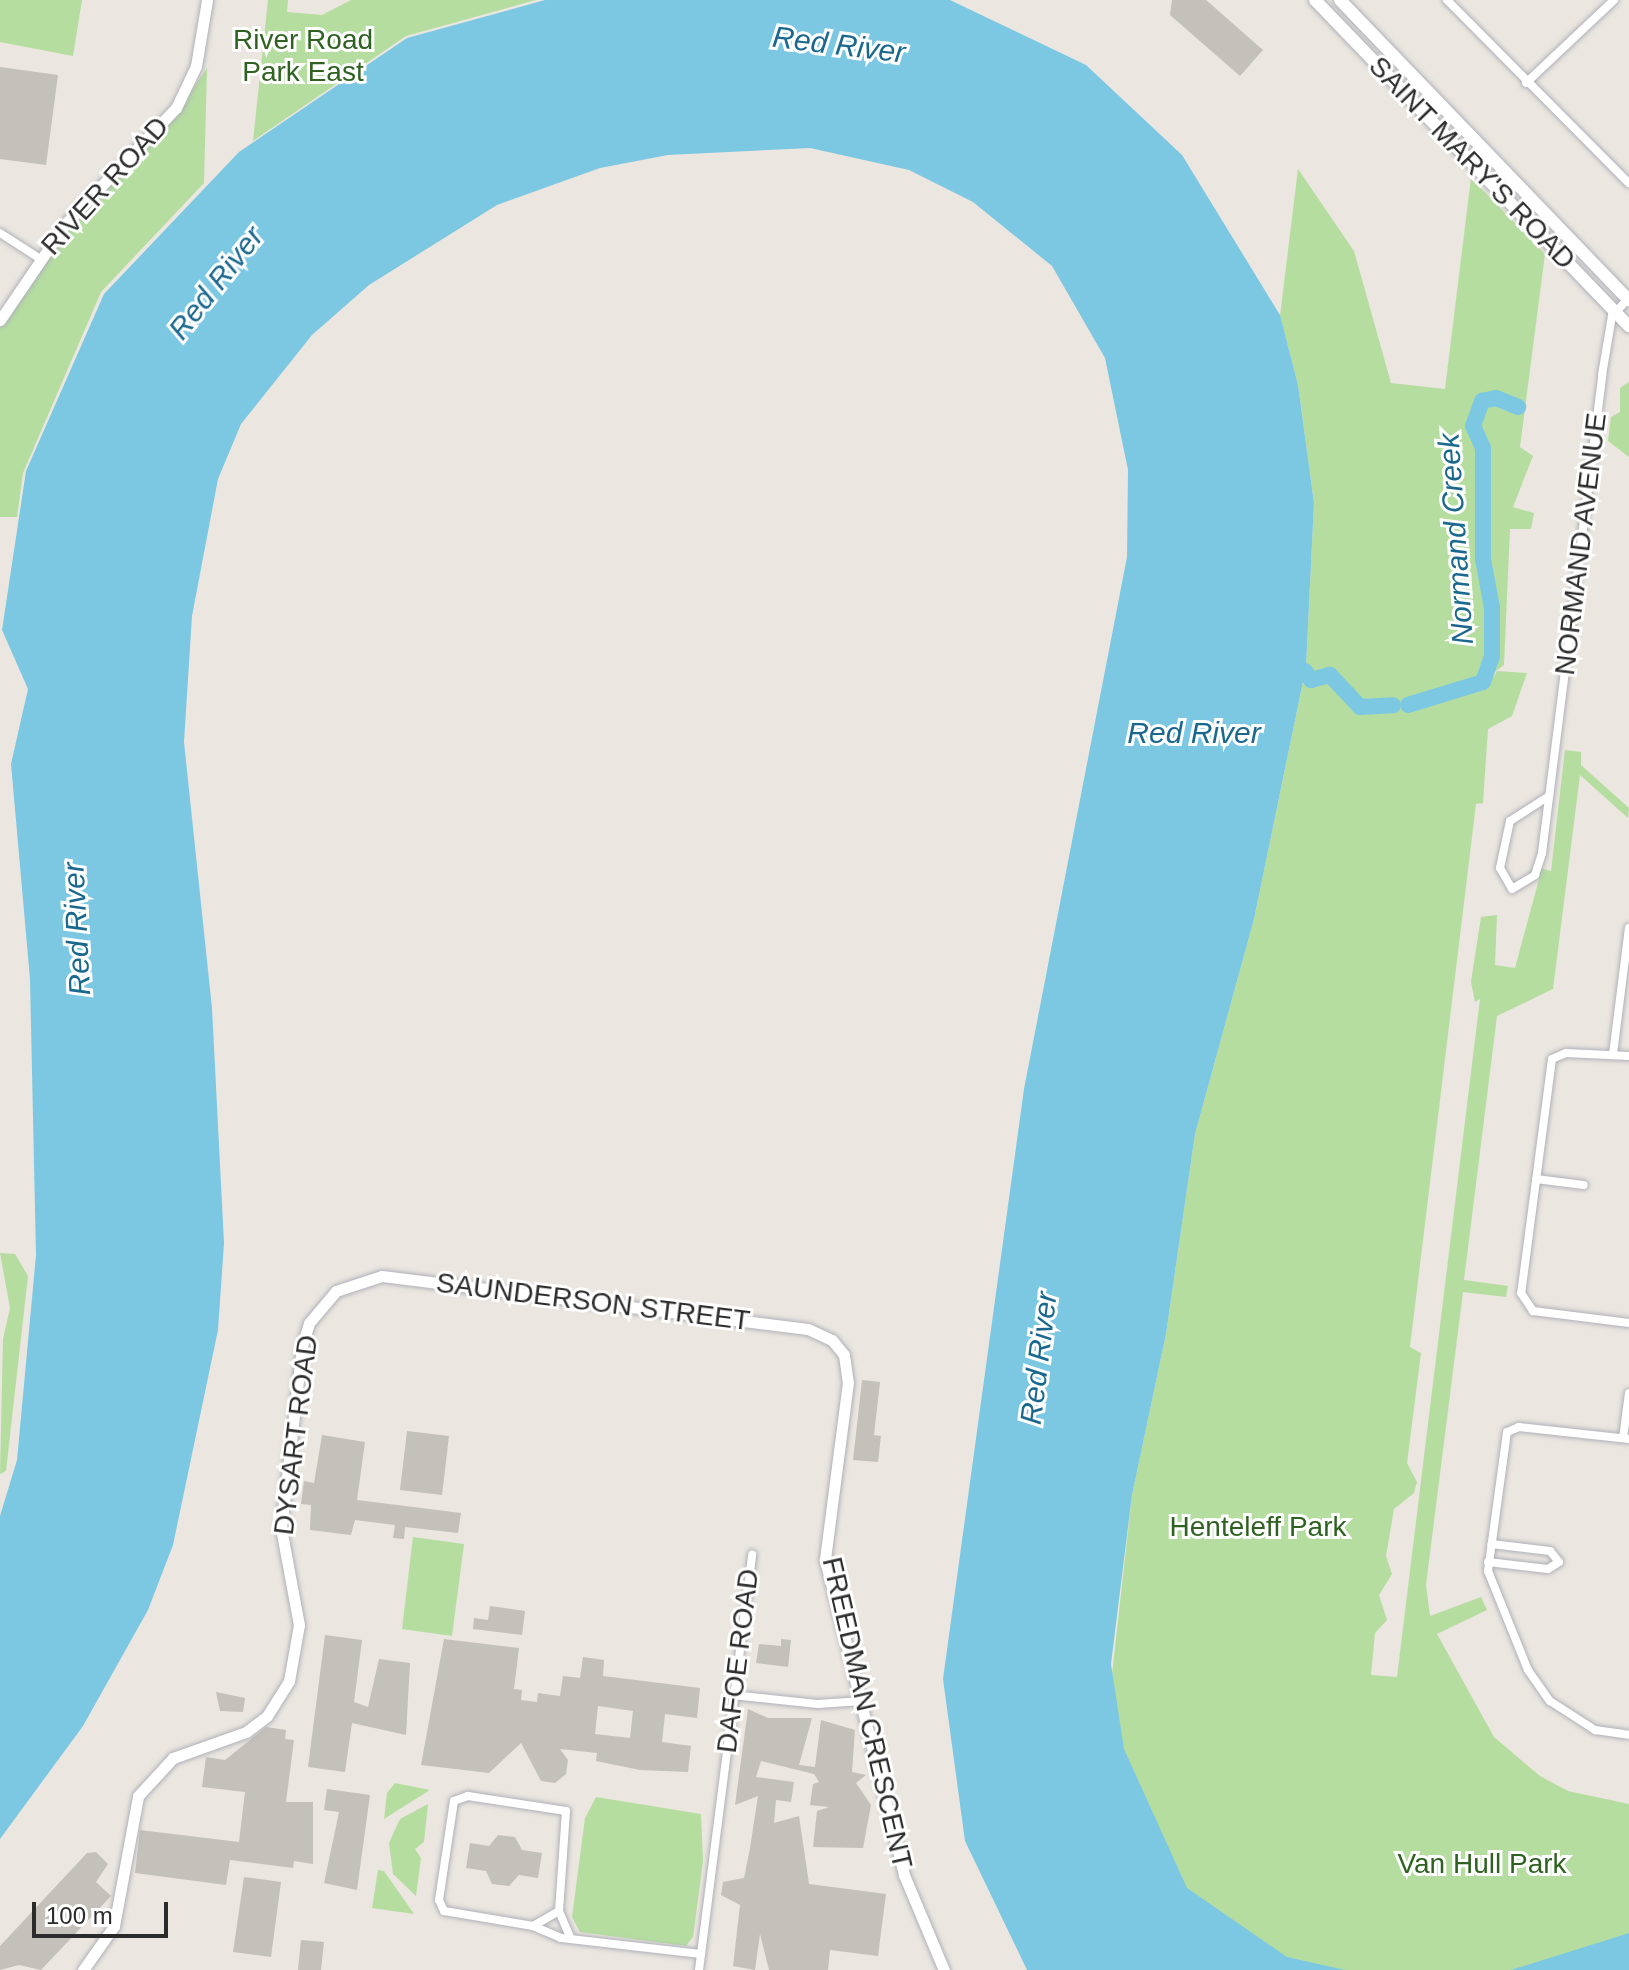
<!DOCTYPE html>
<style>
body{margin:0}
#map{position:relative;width:1629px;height:1970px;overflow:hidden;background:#ebe6df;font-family:Helvetica,sans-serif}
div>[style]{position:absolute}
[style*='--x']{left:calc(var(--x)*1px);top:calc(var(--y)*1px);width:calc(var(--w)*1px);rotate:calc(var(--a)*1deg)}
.green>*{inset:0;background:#b5dda0}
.water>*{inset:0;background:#7cc8e3}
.river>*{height:16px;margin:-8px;padding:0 8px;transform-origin:8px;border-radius:8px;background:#7cc8e3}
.building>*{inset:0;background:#c4c0ba}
.roads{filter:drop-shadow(0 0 2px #afb1ba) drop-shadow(0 0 2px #afb1ba)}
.minor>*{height:8px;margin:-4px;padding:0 4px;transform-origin:4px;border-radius:4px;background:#fff}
.tertiary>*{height:11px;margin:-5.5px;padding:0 5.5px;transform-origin:5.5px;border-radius:5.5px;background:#fff}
.secondary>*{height:12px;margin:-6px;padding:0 6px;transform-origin:6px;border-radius:6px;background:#fff}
span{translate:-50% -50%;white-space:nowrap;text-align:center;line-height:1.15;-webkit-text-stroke:6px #fff;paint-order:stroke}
.park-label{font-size:28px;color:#2f6221}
.street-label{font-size:28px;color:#2b2b2b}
.water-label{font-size:30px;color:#1b688f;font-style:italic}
.scale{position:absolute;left:32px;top:1902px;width:136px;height:36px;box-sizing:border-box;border:4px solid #2b2b2b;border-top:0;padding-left:10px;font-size:24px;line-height:28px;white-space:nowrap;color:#2b2b2b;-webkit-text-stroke:6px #fff;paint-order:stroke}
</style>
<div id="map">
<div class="green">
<i style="clip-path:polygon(0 0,82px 0,73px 56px,0 42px)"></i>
<i style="clip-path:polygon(268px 0,288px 0,287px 12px,322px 15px,351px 0,536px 0,406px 36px,253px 141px)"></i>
<i style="clip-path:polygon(207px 68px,204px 183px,101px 292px,23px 473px,17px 517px,0 517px,0 328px,66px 229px,164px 131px)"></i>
<i style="clip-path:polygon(1298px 169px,1354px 251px,1391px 383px,1445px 389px,1471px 178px,1545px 254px,1520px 447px,1533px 456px,1513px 507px,1534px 513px,1531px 529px,1510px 529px,1504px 665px,1492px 674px,1492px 679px,1497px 671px,1527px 673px,1512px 716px,1488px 729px,1483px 803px,1476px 804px,1410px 1347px,1421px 1353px,1407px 1463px,1417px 1482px,1414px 1493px,1394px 1509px,1386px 1556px,1392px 1574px,1379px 1595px,1387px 1620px,1375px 1633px,1371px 1675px,1397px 1677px,1480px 999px,1475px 1002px,1471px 982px,1481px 917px,1497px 915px,1495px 965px,1515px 968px,1539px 879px,1527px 875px,1534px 866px,1551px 871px,1565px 750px,1581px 752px,1581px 765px,1629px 808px,1628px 818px,1580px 775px,1553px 989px,1497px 1016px,1464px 1280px,1508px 1286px,1506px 1297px,1463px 1292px,1426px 1585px,1430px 1616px,1481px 1597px,1487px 1610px,1437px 1634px,1494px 1737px,1540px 1776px,1568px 1791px,1629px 1804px,1629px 1939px,1536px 1970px,1291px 1970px,1188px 1898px,1123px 1769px,1109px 1701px,1132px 1495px,1166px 1334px,1195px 1134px,1254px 919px,1306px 667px,1314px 503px,1298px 385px,1280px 316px)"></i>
<i style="clip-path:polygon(1629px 382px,1629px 457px,1608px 441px,1611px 417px,1620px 412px,1620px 388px)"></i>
<i style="clip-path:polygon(0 1253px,15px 1254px,28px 1276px,6px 1471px,0 1474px,3px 1339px,10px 1308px)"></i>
<i style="clip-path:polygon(413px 1537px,464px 1544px,452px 1636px,402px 1629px)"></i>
<i style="clip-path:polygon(395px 1783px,430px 1790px,384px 1819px,387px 1793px)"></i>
<i style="clip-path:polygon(596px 1797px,701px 1814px,703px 1861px,693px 1937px,686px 1946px,580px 1932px,572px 1917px,585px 1818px)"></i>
<i style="clip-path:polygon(428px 1804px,424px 1842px,415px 1849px,421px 1858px,416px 1896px,393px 1874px,389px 1843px,400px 1819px)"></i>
<i style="clip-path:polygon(378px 1870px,384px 1871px,414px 1914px,372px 1908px)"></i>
</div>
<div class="water">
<i style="clip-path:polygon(545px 0,950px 0,1086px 65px,1182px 155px,1280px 315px,1298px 385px,1314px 503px,1306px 667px,1254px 919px,1195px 1134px,1166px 1334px,1132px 1495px,1111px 1664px,1124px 1749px,1187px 1888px,1287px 1957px,1345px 1970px,1027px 1970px,965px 1841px,943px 1679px,1024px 1089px,1127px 557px,1128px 470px,1105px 358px,1052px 266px,973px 202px,909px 170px,810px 148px,668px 155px,600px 168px,497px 205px,369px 285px,312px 335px,241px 424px,218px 479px,192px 616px,184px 742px,212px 1008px,224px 1243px,218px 1330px,173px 1545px,148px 1610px,83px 1726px,0 1839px,0 1516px,17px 1460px,36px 1255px,30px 979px,11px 764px,28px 689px,2px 630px,26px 471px,104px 294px,239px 152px,407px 38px)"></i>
<i style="clip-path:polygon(1629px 1933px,1629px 1970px,1510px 1970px,1511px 1970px)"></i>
</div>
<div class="river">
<i style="--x:1305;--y:671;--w:11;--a:56"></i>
<i style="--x:1311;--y:680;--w:20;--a:-15"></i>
<i style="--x:1330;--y:675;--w:44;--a:46.8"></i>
<i style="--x:1360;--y:707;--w:33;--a:-3"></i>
<i style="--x:1408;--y:705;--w:78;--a:-17"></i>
<i style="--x:1483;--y:682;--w:28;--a:-71"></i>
<i style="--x:1492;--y:656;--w:48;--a:-90"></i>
<i style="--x:1492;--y:608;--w:50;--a:-100.4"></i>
<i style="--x:1483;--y:559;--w:111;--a:-90"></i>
<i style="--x:1483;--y:448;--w:24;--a:-114"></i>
<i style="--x:1473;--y:426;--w:27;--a:-70"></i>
<i style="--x:1482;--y:401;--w:14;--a:-12"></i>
<i style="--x:1496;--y:398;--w:24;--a:22"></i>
</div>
<div class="building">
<i style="clip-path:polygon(1172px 0,1206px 0,1263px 50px,1240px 76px,1170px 15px)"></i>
<i style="clip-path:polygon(0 67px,58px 75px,46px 165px,0 159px)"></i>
<i style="clip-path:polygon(862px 1380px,880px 1382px,874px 1435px,881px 1436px,878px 1462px,853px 1460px)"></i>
<i style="clip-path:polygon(407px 1431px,449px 1436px,442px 1495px,400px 1490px)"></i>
<i style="clip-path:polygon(322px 1435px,365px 1442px,357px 1500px,461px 1513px,458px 1533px,405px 1527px,404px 1539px,393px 1538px,395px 1525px,355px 1520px,351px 1535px,310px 1530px,311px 1505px,301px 1504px,304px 1481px,314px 1483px)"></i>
<i style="clip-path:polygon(490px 1606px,525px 1611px,522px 1635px,473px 1629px,474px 1618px,488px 1620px)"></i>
<i style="clip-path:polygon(325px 1635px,362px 1640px,354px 1702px,368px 1707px,379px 1659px,410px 1663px,406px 1735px,352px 1723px,345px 1772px,308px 1767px)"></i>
<i style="clip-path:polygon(evenodd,444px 1639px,519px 1648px,514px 1689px,522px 1690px,521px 1700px,537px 1702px,538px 1693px,560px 1696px,563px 1676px,580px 1678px,583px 1657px,604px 1660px,603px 1676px,700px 1688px,697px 1718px,665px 1714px,662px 1742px,691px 1746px,688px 1772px,640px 1770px,596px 1761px,597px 1753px,560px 1749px,568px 1760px,566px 1774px,555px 1783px,541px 1781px,521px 1743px,489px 1773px,421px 1765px,444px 1639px,598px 1706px,633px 1711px,630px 1738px,595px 1734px,598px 1706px)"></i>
<i style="clip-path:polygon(781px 1639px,791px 1640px,788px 1667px,756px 1663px,759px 1644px,781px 1646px)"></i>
<i style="clip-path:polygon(216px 1692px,245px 1698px,243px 1712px,220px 1711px)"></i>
<i style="clip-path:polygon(748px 1709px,768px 1718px,812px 1718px,799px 1765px,815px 1767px,821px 1720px,855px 1730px,852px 1772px,866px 1775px,856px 1783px,871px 1805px,863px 1848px,813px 1847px,817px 1811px,829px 1807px,810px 1805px,813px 1784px,819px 1782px,814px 1774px,761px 1761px,756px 1777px,794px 1782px,791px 1802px,776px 1800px,774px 1823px,799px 1816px,809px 1884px,886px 1894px,878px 1956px,830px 1950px,828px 1970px,769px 1970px,760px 1934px,755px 1970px,733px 1966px,740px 1905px,721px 1895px,723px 1882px,744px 1878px,750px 1848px,758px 1796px,735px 1805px)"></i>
<i style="clip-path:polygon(266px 1727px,286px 1730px,285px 1739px,294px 1740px,286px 1802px,313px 1802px,313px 1864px,294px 1861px,293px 1868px,230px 1860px,226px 1885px,135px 1873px,140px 1830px,239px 1842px,245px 1792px,202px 1787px,206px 1757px,225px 1760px)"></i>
<i style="clip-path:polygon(327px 1789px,370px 1795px,357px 1890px,324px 1883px,339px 1812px,324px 1810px)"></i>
<i style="clip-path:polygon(498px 1835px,515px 1837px,522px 1850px,542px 1853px,538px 1878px,519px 1875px,509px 1886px,501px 1885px,492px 1884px,486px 1871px,466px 1868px,470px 1843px,489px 1846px)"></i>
<i style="clip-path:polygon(96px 1852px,108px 1864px,96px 1882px,111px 1896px,41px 1970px,19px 1965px,0 1970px,0 1946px,87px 1853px)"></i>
<i style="clip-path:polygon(244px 1877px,281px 1882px,271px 1957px,233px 1952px)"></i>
<i style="clip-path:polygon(301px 1940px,324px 1942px,321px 1970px,298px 1970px)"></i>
</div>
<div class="roads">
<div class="minor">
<i style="--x:1447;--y:0;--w:258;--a:45.2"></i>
<i style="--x:1526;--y:83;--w:121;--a:-43.3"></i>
<i style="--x:0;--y:233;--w:46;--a:32.7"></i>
<i style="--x:1549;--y:796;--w:46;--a:147.3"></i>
<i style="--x:1510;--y:821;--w:48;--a:102"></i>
<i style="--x:1500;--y:868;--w:24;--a:60"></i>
<i style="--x:1512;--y:889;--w:27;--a:-31"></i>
<i style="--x:1535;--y:875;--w:23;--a:-72"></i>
<i style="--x:1542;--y:853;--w:482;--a:-82.8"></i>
<i style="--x:1602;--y:375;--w:60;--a:-80.4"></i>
<i style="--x:1612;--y:316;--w:23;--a:-47"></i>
<i style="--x:1613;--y:1054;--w:127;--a:-82.8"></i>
<i style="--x:1629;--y:1056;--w:63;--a:-177.3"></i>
<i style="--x:1566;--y:1053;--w:15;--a:157"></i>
<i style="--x:1552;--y:1059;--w:236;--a:97.5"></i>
<i style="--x:1521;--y:1293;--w:22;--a:56"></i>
<i style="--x:1533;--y:1311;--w:97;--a:7.1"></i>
<i style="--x:1536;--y:1179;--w:48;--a:7.1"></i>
<i style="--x:1623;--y:1438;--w:45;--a:-82.4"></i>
<i style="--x:1629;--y:1439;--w:111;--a:-173.8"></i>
<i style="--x:1519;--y:1427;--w:13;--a:157"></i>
<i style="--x:1507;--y:1432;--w:140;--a:97.8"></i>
<i style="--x:1488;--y:1571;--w:107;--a:68"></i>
<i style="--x:1528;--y:1670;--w:38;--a:55"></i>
<i style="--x:1550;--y:1701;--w:54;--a:32.8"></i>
<i style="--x:1595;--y:1730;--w:34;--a:8"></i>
<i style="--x:1488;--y:1562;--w:60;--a:6.7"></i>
<i style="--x:1548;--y:1569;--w:13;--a:-32"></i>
<i style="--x:1559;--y:1562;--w:14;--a:-129"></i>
<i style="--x:1550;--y:1551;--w:59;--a:-173.2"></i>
<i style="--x:732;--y:1695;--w:86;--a:6"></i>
<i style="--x:818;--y:1704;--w:44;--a:-3.9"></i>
<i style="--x:559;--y:1911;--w:30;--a:150"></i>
<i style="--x:533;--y:1926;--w:90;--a:-170.4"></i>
<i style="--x:444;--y:1911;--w:12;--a:-114"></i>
<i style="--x:439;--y:1900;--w:100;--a:-81.4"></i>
<i style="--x:454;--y:1801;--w:15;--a:-20"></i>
<i style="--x:468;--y:1796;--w:99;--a:8.7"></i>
<i style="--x:566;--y:1811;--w:100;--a:94"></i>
<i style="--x:559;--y:1911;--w:28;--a:67"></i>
<i style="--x:533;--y:1926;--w:30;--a:23"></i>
<i style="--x:561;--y:1938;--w:141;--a:6.5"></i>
<i style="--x:699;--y:1970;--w:419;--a:-82.7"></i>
</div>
<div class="tertiary">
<i style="--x:0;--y:320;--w:117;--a:-55.8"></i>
<i style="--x:66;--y:223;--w:159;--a:-46.3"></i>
<i style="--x:176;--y:108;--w:47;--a:-64.5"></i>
<i style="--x:196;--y:66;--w:67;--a:-80.5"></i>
<i style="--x:83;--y:1970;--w:54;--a:-54.8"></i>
<i style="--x:114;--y:1926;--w:132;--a:-79.5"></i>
<i style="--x:138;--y:1796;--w:52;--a:-47.4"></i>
<i style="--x:173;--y:1758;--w:77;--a:-19.6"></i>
<i style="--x:246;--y:1732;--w:26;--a:-37"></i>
<i style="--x:267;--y:1716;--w:41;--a:-57.8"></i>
<i style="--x:289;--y:1681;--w:57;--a:-79.9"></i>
<i style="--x:299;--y:1625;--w:99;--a:-100.5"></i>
<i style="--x:281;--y:1528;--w:183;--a:-83.4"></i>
<i style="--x:302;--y:1346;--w:24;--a:-73"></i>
<i style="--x:309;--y:1323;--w:42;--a:-49.8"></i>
<i style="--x:336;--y:1291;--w:48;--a:-18.1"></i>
<i style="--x:382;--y:1276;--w:429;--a:7.1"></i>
<i style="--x:808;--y:1329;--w:26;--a:25"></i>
<i style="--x:832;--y:1340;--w:19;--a:51"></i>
<i style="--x:844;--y:1355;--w:27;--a:82"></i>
<i style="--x:848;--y:1382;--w:179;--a:97.4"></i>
<i style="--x:825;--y:1560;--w:325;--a:75.9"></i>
<i style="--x:904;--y:1875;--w:103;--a:67.2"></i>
</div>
<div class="secondary">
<i style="--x:1315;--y:0;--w:453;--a:46.1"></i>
<i style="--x:1340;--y:0;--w:417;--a:46.1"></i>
</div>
</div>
<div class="park-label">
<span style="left:303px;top:56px">River Road<br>Park East</span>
<span style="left:1258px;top:1527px">Henteleff Park</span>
<span style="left:1482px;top:1864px">Van Hull Park</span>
</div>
<div class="street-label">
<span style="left:1472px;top:163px;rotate:46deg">SAINT MARY'S ROAD</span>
<span style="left:105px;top:186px;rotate:-48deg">RIVER ROAD</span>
<span style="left:1581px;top:544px;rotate:-83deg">NORMAND AVENUE</span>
<span style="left:593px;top:1302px;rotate:7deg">SAUNDERSON STREET</span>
<span style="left:296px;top:1435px;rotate:-83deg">DYSART ROAD</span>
<span style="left:738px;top:1661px;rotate:-83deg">DAFOE ROAD</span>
<span style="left:867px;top:1713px;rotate:77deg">FREEDMAN CRESCENT</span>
</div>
<div class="water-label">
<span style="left:839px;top:45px;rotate:7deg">Red River</span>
<span style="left:216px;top:283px;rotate:-52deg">Red River</span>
<span style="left:1456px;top:539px;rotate:-94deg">Normand Creek</span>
<span style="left:1194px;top:733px">Red River</span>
<span style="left:77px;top:929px;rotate:-93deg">Red River</span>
<span style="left:1039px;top:1358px;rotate:-83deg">Red River</span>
</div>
<div class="scale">100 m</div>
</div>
